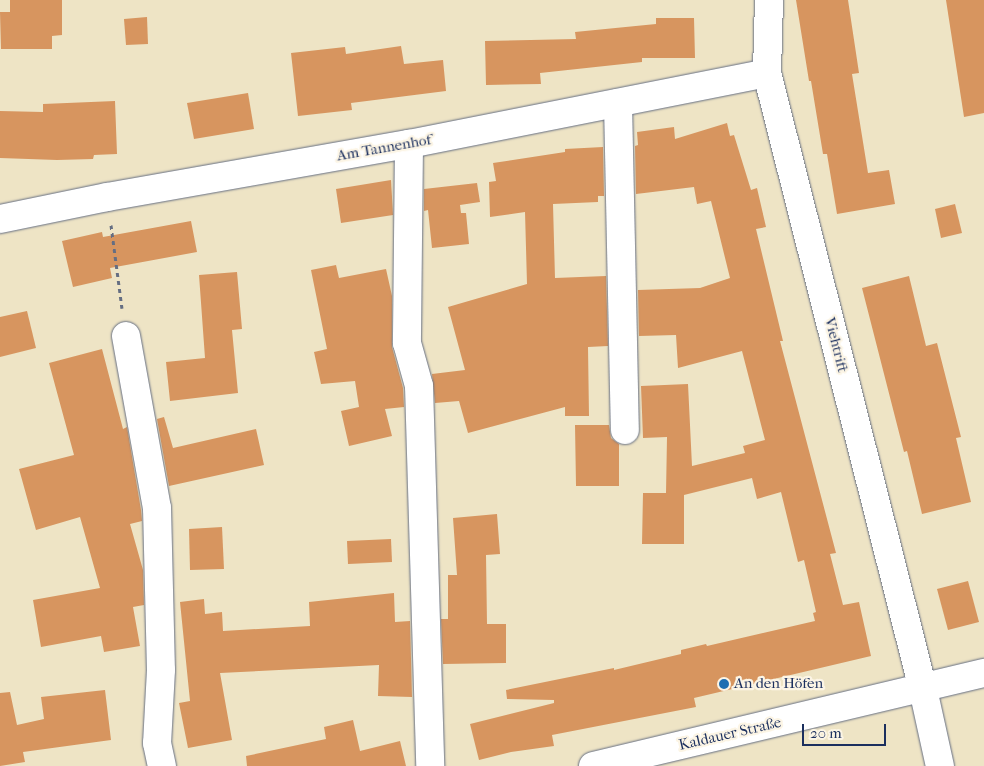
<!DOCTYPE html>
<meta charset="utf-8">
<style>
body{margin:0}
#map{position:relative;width:984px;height:766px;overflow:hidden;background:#eee4c5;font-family:"IM FELL French Canon",serif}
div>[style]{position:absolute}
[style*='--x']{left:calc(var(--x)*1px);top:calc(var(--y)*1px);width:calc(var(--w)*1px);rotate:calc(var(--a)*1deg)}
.building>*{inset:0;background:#d7955f}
.path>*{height:3px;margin-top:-1.5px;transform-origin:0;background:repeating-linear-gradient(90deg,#656e82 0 4px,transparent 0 8px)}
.roads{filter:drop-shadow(0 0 1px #656e82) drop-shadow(0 0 1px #656e82)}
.minor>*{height:28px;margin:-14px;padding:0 14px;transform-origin:14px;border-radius:14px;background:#fff}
.dots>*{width:14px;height:14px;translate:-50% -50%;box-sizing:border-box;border:2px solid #fcf5e5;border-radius:50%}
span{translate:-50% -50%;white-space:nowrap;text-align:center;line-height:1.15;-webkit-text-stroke:4.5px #fcf5e5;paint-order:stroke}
.street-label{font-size:15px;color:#1b2f5e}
.poi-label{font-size:15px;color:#1b2f5e}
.left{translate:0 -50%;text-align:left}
.scale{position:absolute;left:802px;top:724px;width:84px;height:22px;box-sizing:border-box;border:2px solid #1b2f5e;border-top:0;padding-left:6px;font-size:15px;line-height:18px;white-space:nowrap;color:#1b2f5e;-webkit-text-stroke:4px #fcf5e5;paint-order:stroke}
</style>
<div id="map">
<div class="building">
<i style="clip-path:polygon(10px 0,62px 0,62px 35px,52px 36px,52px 49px,1px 49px,0 12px,10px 12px)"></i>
<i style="clip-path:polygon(796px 0,848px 0,859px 73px,852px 74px,868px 173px,889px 170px,895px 204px,837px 214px,827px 154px,823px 154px,811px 81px,809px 81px)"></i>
<i style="clip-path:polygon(946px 0,984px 0,984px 113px,964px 117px)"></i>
<i style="clip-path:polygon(147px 17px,148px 44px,126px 45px,124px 19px)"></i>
<i style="clip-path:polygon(656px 18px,694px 18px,695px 58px,642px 58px,642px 62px,540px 73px,541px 84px,486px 85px,485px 41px,576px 39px,575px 32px,656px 24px)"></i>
<i style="clip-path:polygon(401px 46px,404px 64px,443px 60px,446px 91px,351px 103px,352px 110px,298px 116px,291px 53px,345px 47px,346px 54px)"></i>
<i style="clip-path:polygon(248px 93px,254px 129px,194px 139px,187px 103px)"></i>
<i style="clip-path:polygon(115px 101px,117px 154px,94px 155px,93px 159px,57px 160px,0 158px,0 111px,43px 112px,43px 104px)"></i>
<i style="clip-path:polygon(727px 123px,730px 136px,734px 135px,751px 190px,757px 188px,766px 227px,756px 229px,783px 341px,780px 341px,836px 553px,830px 554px,843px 605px,859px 602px,871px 656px,694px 698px,696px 707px,552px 735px,554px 746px,511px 752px,479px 760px,470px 724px,554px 703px,554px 700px,507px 699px,506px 690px,614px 668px,614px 670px,681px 654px,681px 650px,706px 644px,707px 646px,815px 621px,813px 613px,816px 612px,804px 560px,798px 562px,781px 492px,757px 499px,752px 478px,684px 495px,684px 544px,642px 544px,643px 493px,666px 493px,667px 437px,643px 438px,641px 386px,688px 384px,692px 466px,745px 453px,743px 446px,765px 440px,742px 351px,678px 368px,676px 335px,639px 336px,638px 290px,700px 288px,730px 278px,711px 201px,697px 204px,694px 187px,636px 194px,635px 146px,638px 145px,637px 132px,674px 127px,675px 139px)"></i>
<i style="clip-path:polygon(603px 147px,604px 196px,598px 196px,598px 202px,553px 204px,555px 278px,606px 276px,608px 346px,588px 347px,589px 416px,565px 416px,565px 407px,468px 433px,459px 401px,435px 403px,432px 374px,465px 370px,448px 307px,527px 284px,525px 212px,490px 217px,489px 182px,496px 181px,493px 163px,565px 152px,565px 149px)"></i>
<i style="clip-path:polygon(391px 180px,393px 215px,341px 223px,336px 189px)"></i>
<i style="clip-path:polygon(477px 183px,480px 202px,460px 205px,461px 213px,466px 213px,469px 244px,432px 248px,428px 210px,424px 211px,424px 189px)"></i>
<i style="clip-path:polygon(955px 204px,962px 233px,941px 238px,935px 209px)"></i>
<i style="clip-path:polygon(191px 221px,197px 252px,110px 268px,112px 278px,73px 287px,62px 241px,102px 232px,103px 237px)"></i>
<i style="clip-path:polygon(336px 265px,339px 278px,386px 269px,392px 296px,392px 347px,403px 388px,404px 407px,385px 409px,392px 436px,349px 446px,341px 411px,359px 407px,355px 381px,321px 384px,314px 352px,327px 349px,311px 270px)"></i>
<i style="clip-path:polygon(237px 272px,242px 329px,232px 330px,238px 393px,170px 401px,166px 362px,205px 358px,199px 275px)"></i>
<i style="clip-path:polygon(909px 276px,926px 346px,937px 343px,961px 437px,956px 438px,971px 502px,922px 514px,907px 451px,904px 452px,862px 288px)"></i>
<i style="clip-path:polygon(27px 311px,36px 348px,0 357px,0 317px)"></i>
<i style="clip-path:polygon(102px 349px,123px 429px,127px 427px,141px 510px,142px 521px,130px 524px,143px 570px,144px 605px,133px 607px,140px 646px,104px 652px,101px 636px,41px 647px,33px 600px,100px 588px,80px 517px,36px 530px,19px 469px,74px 455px,49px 363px)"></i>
<i style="clip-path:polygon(164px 417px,173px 448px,256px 429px,264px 465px,169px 486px,157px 419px)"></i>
<i style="clip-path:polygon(575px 425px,609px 425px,611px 438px,619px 444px,619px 486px,576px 486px)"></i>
<i style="clip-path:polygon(497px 514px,500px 554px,486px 555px,487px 624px,506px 624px,506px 663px,443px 664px,441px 619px,448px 619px,448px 575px,457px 575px,453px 518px)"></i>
<i style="clip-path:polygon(222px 527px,224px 569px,190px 570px,189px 529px)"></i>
<i style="clip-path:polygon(391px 539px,392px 562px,348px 564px,347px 541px)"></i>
<i style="clip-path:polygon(968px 581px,979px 622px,948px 630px,937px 589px)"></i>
<i style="clip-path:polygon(394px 593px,395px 622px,410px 621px,412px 697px,378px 696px,379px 665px,220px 673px,232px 740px,188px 748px,179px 703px,190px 701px,180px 602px,204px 599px,205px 614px,222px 612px,223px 631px,310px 626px,309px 602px)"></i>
<i style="clip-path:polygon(105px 690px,111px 740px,23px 752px,25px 762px,0 766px,0 693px,10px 692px,17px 725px,44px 719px,41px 697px)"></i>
<i style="clip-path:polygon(353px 720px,360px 751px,400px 741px,406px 766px,247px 766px,246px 756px,326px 739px,324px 727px)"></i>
</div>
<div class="path">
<i style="--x:111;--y:225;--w:84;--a:82.5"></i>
</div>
<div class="roads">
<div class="minor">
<i style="--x:769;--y:0;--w:73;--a:91.6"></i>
<i style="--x:767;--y:73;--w:635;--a:75.79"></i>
<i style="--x:923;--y:689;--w:79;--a:77.6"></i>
<i style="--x:618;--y:103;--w:327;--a:88.8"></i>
<i style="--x:409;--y:144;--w:199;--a:90.6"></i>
<i style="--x:407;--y:343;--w:45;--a:74.4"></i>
<i style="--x:419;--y:386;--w:380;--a:88.3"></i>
<i style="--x:0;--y:219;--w:109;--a:-11.6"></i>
<i style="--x:107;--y:197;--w:307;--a:-10"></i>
<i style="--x:409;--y:144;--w:365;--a:-11.2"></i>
<i style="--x:126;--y:336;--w:175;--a:79.8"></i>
<i style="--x:157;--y:508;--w:162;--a:88.6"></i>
<i style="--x:161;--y:670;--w:73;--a:93.1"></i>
<i style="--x:157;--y:743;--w:24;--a:78"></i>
<i style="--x:593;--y:766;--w:402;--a:-13.4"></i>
</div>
</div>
<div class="dots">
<i style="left:724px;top:684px;background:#1f6fb2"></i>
</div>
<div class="street-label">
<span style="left:384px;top:148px;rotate:-10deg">Am Tannenhof</span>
<span style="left:836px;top:345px;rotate:76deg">Viehtrift</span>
<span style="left:730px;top:734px;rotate:-13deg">Kaldauer Straße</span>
</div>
<div class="poi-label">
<span class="left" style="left:734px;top:684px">An den Höfen</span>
</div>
<div class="scale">20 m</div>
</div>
